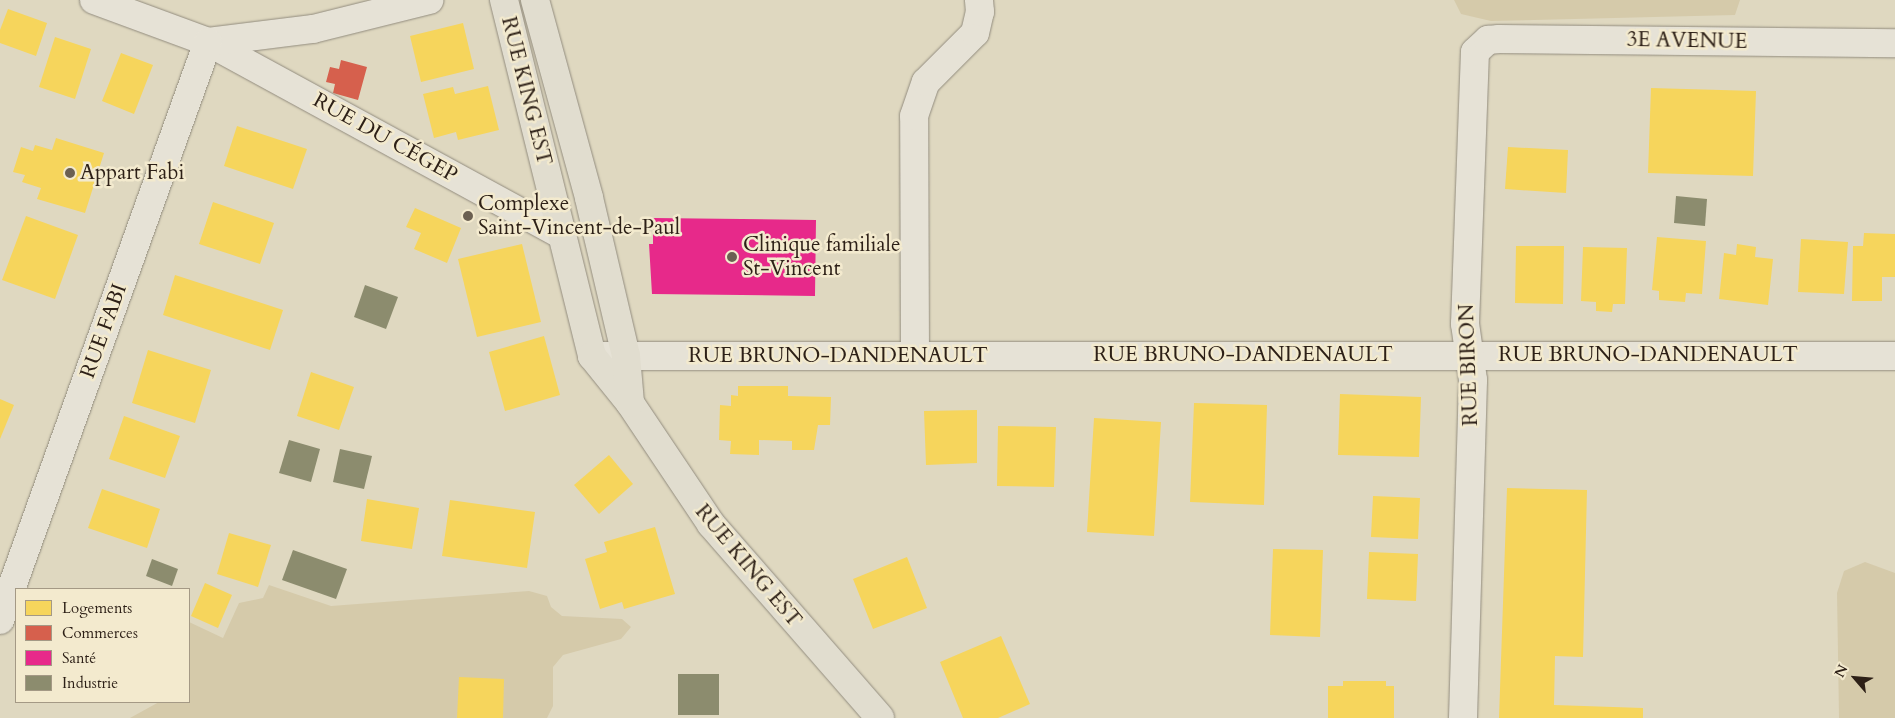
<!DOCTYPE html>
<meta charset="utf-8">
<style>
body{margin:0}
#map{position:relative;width:1895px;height:718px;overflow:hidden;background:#dfd8c0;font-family:Cardo,serif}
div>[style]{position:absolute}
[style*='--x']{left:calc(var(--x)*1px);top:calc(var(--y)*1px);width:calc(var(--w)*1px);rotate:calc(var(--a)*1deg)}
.green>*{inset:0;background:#d5caaa}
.homes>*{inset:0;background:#f6d55c}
.shops>*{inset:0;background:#d6604d}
.health>*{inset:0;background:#e7298a}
.industry>*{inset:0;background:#8c8c6e}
.roads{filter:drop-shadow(0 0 1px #928c7e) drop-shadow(0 0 1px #928c7e)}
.minor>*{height:28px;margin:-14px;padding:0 14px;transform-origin:14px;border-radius:14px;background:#e6e2d6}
.major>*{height:28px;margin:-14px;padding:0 14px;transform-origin:14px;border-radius:14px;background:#e1ddcf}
.dots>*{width:14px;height:14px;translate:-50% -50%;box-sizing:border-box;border:2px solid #f3eace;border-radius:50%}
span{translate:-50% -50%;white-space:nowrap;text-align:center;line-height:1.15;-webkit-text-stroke:5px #f3eace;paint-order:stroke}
.street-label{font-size:21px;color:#2d2017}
.poi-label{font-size:21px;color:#2d2017}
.left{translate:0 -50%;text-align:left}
.legend{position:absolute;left:15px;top:588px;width:175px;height:115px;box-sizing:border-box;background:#f3eace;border:1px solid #a49985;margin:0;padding:6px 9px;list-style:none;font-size:15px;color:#2d2017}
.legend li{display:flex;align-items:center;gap:10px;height:25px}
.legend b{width:25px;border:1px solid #a49985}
.north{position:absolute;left:1830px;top:653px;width:50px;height:50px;-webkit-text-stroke:4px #f3eace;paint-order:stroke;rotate:297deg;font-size:14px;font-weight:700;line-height:20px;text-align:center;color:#2d2017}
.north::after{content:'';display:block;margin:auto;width:18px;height:22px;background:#2d2017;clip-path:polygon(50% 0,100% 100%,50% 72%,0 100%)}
</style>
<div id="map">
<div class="green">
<i style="clip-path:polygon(1454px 0,1740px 0,1735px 15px,1491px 21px,1461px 14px)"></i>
<i style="clip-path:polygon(1865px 562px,1895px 573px,1895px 718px,1839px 718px,1837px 593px,1844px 571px)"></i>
<i style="clip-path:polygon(269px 585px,331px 606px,529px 591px,547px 596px,551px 607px,562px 616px,622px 619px,631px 627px,621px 639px,563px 655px,553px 667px,553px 706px,547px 718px,130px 718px,159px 702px,189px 702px,189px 622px,223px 638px,239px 603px,263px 598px)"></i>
</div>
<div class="homes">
<i style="clip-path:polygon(8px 9px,47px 23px,36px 56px,0 43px,0 30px)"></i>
<i style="clip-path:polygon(463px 23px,474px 69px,421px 82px,410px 36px)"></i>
<i style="clip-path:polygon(55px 37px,91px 49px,75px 99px,39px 87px)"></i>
<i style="clip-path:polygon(121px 53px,153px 65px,134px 114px,102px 101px)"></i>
<i style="clip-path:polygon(488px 86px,499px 130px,458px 140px,456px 132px,434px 138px,423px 94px,453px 87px,455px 94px)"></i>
<i style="clip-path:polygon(1651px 88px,1756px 91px,1753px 176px,1648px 173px)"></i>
<i style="clip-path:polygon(237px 126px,307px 149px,293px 189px,224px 166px)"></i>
<i style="clip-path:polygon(56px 138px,104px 153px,85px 213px,37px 199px,41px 188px,22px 182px,25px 175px,13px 172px,21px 147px,33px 151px,35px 145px,52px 150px)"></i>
<i style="clip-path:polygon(1508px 147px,1568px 150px,1566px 193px,1505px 189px)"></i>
<i style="clip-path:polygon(213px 202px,274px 223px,260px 264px,199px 244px)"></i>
<i style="clip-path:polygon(415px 208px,461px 228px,447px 263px,414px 249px,421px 233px,406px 227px)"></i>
<i style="clip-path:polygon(26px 216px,78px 235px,55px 299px,2px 280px)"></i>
<i style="clip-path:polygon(1864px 233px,1895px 234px,1895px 277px,1882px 277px,1882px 301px,1852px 301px,1853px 246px,1863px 246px)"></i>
<i style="clip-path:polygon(1657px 237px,1706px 241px,1702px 294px,1686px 293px,1685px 302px,1659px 300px,1659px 291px,1652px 290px)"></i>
<i style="clip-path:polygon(1801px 239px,1848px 242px,1844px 294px,1798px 292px)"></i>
<i style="clip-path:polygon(522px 244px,541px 322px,477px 337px,458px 259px)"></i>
<i style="clip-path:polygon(1737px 244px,1756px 247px,1755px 257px,1773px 259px,1768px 305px,1719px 299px,1724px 253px,1736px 255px)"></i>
<i style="clip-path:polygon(1516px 246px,1564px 246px,1563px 304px,1515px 303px)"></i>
<i style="clip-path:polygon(1583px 247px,1627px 248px,1625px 304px,1613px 304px,1612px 312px,1596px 311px,1596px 302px,1581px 301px)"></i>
<i style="clip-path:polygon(175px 275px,283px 310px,270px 350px,163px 315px)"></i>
<i style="clip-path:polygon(544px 336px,560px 395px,505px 411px,489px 352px)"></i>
<i style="clip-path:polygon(148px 350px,211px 370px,195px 423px,132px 403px)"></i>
<i style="clip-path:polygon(311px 372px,354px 387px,339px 430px,297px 416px)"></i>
<i style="clip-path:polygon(738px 386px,788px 386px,788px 396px,831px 397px,830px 425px,818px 425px,814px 450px,792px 450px,792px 441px,759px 440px,759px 455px,730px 454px,731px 441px,719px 440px,720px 405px,731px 406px,731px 395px,738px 396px)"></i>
<i style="clip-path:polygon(1340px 394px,1421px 397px,1419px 457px,1338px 455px)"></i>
<i style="clip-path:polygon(0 399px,14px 405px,0 439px)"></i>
<i style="clip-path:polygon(1194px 403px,1267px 405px,1264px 505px,1190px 502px)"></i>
<i style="clip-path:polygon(977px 410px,977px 463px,926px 465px,924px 411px)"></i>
<i style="clip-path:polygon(124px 416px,180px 436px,165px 478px,109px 459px)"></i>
<i style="clip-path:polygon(1094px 418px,1161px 422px,1154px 536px,1087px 532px)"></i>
<i style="clip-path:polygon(998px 426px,1056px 427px,1054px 487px,997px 486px)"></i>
<i style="clip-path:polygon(609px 455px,633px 484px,599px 514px,574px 485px)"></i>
<i style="clip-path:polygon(1507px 488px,1587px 490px,1583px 657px,1555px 656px,1554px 705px,1643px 708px,1643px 718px,1499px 718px)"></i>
<i style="clip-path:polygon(102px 489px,160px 509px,147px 548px,88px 528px)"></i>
<i style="clip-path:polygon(1373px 496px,1420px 498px,1418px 539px,1371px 537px)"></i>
<i style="clip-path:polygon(367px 499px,419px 508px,412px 549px,361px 541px)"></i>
<i style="clip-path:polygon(450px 500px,535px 512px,527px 568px,442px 556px)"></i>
<i style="clip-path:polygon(655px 527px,675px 594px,624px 609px,622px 602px,600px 609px,585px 559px,607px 552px,604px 542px)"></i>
<i style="clip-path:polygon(229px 533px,271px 545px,258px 587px,217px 574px)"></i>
<i style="clip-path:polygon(1273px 549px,1323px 550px,1320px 637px,1270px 635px)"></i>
<i style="clip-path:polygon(1369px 552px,1418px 554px,1416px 601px,1367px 599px)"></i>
<i style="clip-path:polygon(907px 557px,927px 608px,873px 629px,853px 579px)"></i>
<i style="clip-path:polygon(205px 583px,232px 595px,218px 628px,191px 616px)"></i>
<i style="clip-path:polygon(1001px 636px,1030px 704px,998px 718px,963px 718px,940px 662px)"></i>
<i style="clip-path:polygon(459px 677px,504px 679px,503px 718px,457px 718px)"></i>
<i style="clip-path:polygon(1343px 681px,1386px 681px,1386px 686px,1394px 686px,1394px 718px,1328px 718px,1328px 686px,1343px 686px)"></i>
</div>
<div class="shops">
<i style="clip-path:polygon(341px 60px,367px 67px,358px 100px,333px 93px,335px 84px,326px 82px,330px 67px,339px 69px)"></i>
</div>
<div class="health">
<i style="clip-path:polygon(653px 218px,816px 220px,815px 296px,652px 294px,649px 244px,653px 244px)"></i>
</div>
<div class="industry">
<i style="clip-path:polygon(1676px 196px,1707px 199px,1705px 226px,1674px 223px)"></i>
<i style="clip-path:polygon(365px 285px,398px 297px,386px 329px,354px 317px)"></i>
<i style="clip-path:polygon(289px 440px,320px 449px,311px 482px,279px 473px)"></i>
<i style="clip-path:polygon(340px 449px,372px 456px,364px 489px,333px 482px)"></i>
<i style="clip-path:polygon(293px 550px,347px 569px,336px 599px,282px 580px)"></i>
<i style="clip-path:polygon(152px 559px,178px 569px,172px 586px,146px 576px)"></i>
<i style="clip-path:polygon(678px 674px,719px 674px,719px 715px,678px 715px)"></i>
</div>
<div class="roads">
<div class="minor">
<i style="--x:94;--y:0;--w:121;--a:20.2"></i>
<i style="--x:208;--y:42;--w:403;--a:28.6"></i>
<i style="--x:208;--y:42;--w:106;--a:-7.1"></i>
<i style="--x:313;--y:29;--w:120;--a:-14"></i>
<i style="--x:592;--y:356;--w:1303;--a:0"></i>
<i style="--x:915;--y:356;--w:240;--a:-90.2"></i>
<i style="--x:914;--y:116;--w:36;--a:-71"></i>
<i style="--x:926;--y:82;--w:69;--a:-45"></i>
<i style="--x:975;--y:33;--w:22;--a:-77"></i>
<i style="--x:980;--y:12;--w:12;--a:-95"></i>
<i style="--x:0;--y:620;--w:614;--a:-70.21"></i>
<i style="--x:1463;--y:718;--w:338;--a:-88.3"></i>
<i style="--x:1473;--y:380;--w:57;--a:-98.1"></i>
<i style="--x:1465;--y:324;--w:272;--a:-87.9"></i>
<i style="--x:1475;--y:52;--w:18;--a:-43"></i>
<i style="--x:1488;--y:40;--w:11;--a:-5"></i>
<i style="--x:1499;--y:39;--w:396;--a:0.6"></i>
</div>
<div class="major">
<i style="--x:504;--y:0;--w:367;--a:76.1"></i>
<i style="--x:592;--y:356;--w:60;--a:51"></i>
<i style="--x:630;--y:403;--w:146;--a:56.2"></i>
<i style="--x:711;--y:524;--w:257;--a:48.9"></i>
<i style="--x:535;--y:0;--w:205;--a:74.7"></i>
<i style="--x:589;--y:198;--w:162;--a:76.8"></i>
<i style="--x:626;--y:356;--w:47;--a:85.1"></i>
</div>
</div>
<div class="dots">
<i style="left:70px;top:173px;background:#6b6052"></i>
<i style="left:468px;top:216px;background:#6b6052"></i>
<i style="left:732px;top:257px;background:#6b6052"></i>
</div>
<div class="street-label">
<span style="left:1687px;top:41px;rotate:1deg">3E AVENUE</span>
<span style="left:526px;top:91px;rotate:76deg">RUE KING EST</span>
<span style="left:385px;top:138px;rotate:29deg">RUE DU CÉGEP</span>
<span style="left:104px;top:331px;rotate:-70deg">RUE FABI</span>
<span style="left:1243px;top:355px">RUE BRUNO-DANDENAULT</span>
<span style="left:1648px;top:355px">RUE BRUNO-DANDENAULT</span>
<span style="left:838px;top:356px">RUE BRUNO-DANDENAULT</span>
<span style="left:1469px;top:365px;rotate:-92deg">RUE BIRON</span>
<span style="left:748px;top:566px;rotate:50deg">RUE KING EST</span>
</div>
<div class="poi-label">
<span class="left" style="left:80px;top:173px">Appart Fabi</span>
<span class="left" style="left:478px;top:216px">Complexe<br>Saint-Vincent-de-Paul</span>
<span class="left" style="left:743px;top:257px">Clinique familiale<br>St-Vincent</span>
</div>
<ul class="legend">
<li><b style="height:14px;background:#f6d55c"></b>Logements</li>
<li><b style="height:14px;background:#d6604d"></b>Commerces</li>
<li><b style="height:14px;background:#e7298a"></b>Santé</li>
<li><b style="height:14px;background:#8c8c6e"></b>Industrie</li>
</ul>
<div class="north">N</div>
</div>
